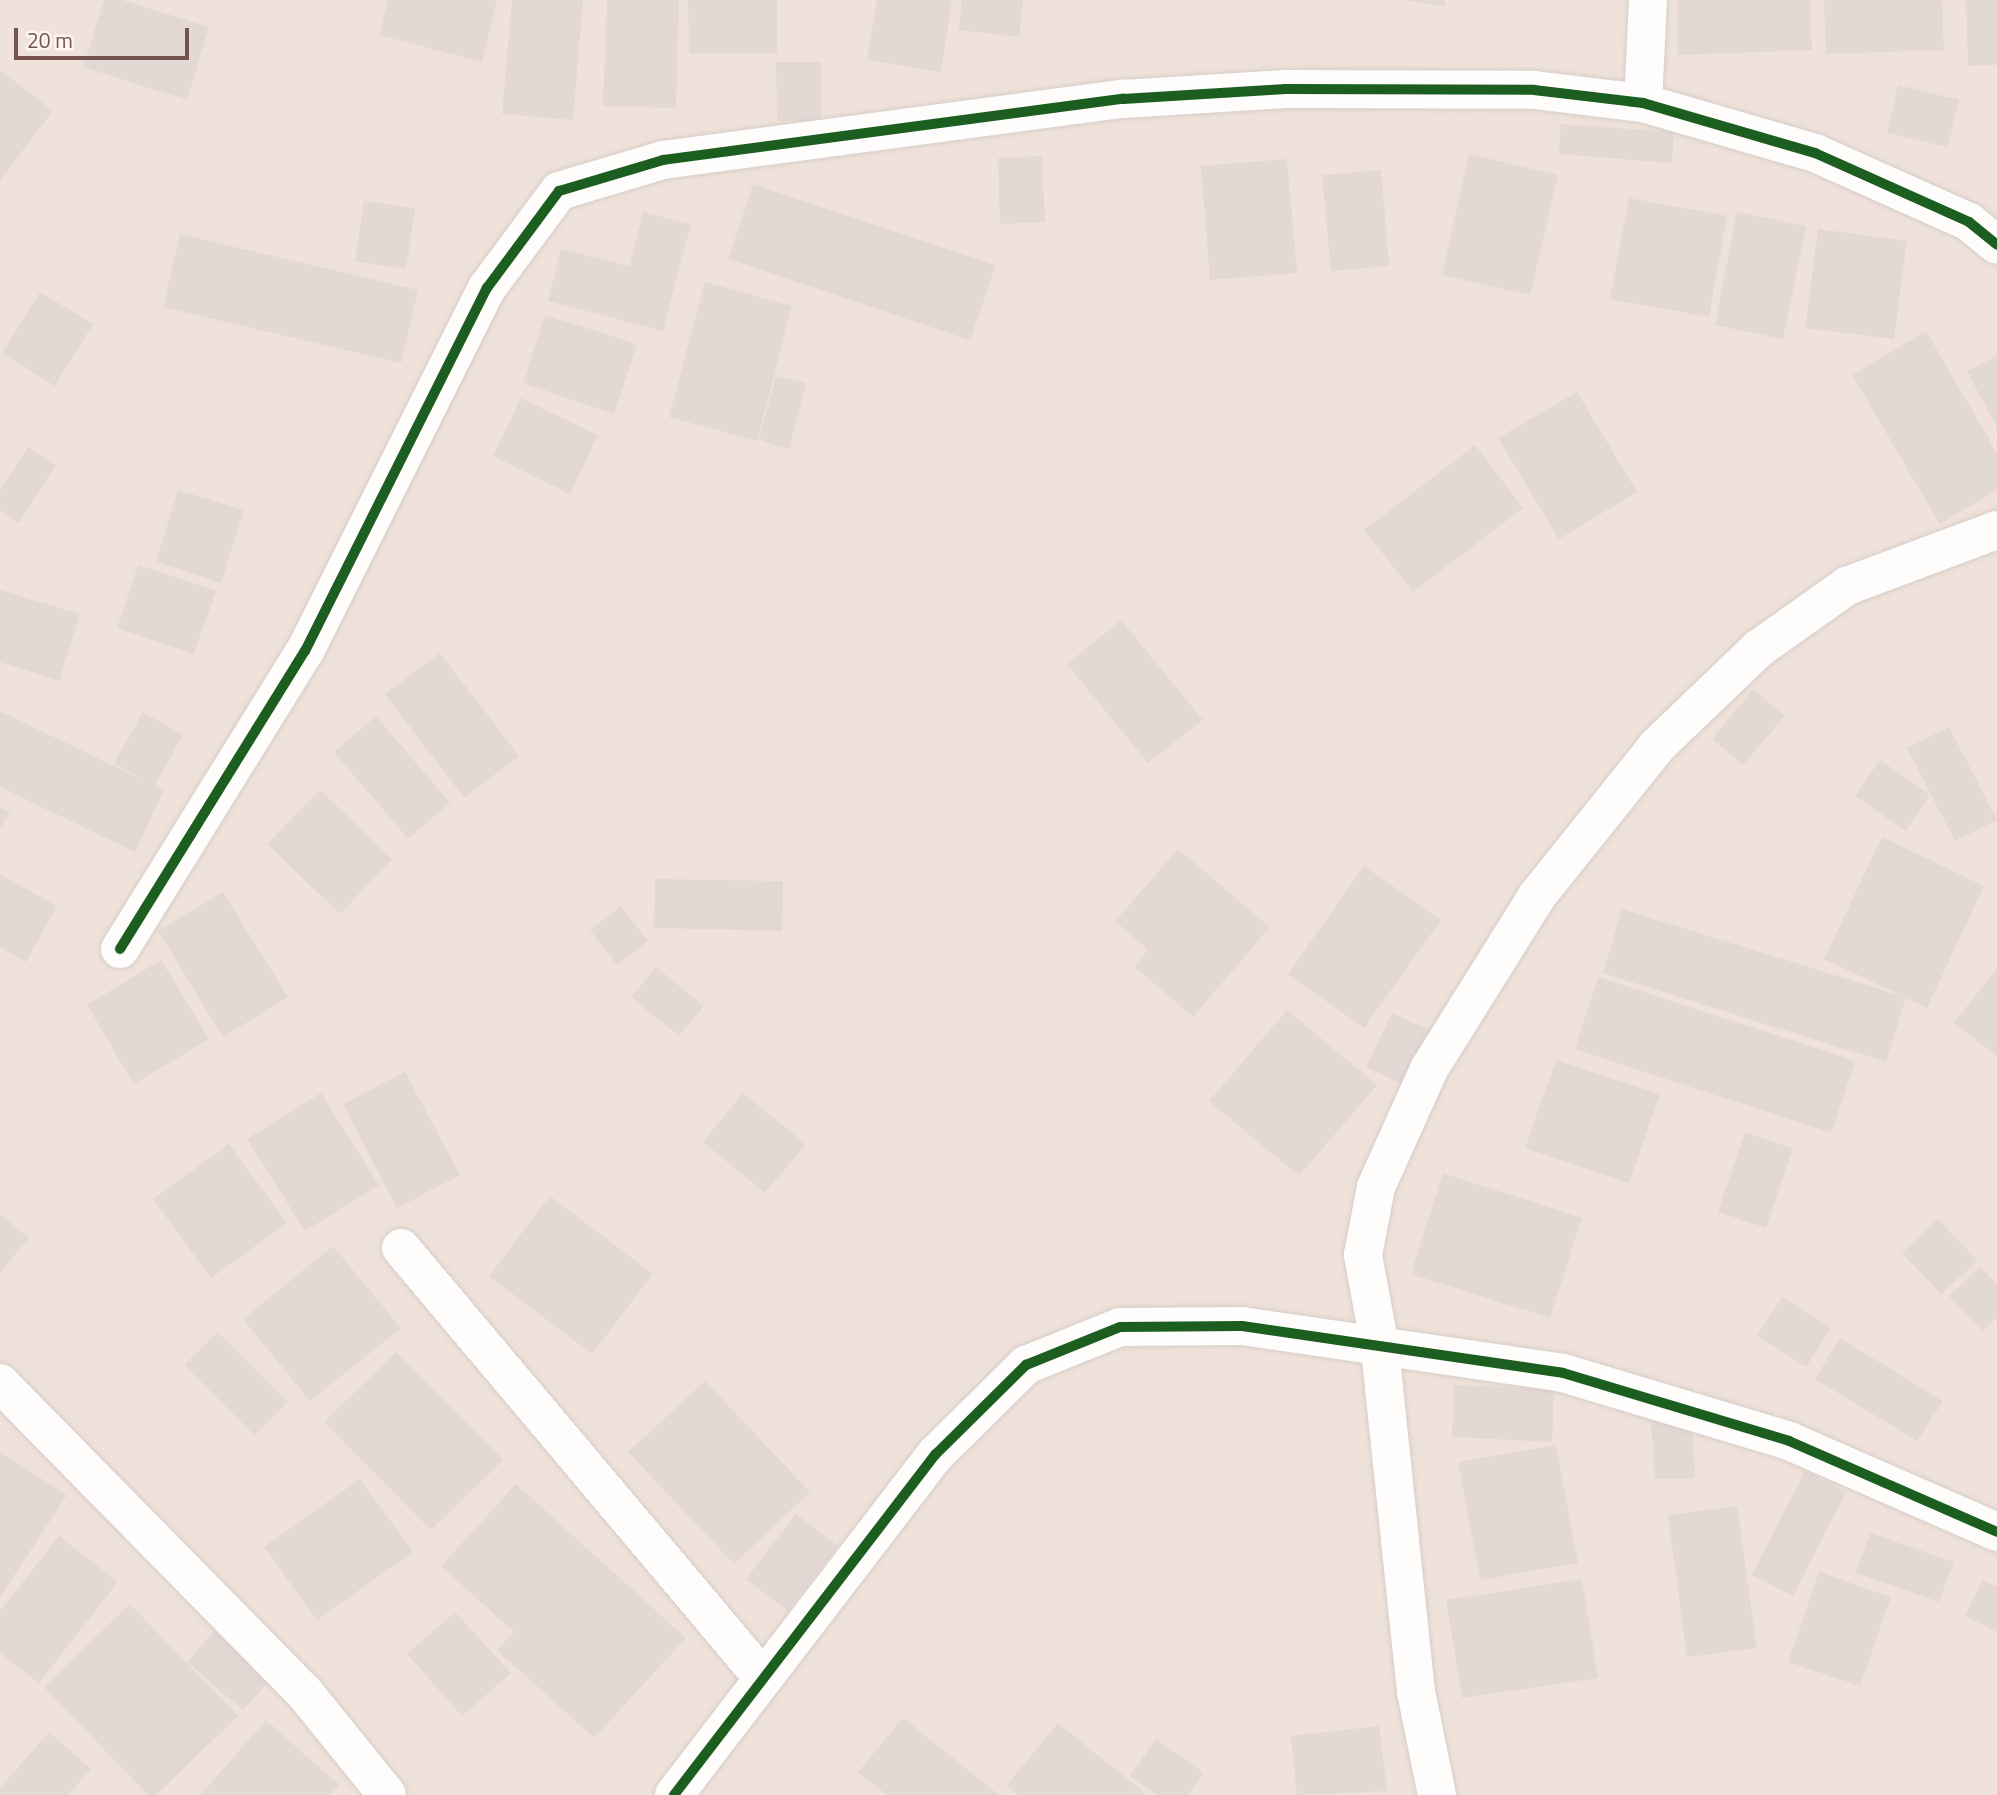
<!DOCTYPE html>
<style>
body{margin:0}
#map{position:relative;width:1997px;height:1795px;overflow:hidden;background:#f7f1ec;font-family:"Titillium Web",sans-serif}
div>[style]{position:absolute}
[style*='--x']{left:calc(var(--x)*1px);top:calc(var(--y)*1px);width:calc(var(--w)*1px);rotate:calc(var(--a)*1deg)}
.residential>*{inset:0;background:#efe2da}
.building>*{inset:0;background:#e3d8d4}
.roads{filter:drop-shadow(0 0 2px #d6cdc9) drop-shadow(0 0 2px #d6cdc9)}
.minor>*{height:38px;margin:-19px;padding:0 19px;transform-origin:19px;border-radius:19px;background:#fefdfc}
.cycleway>*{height:10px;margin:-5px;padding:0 5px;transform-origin:5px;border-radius:5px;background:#1b5e20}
span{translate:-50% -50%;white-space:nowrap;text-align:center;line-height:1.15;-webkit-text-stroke:7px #fef5ee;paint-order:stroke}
.scale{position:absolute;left:14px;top:28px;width:175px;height:32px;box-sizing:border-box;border:4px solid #74534e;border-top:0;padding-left:9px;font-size:21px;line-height:24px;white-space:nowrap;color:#74534e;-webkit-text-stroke:5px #fef5ee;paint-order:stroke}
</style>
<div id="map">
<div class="residential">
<i style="clip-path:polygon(0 0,1997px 0,1997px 1795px,0 1795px)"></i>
</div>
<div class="building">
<i style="clip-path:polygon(104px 0,122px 0,209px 27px,187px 100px,83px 67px)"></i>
<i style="clip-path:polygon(388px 0,497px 0,482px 62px,379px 35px)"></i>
<i style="clip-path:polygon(512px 0,583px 0,573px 120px,502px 114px)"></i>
<i style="clip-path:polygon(607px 0,679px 0,676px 108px,603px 106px)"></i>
<i style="clip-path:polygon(688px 0,777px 0,777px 53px,689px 53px)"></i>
<i style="clip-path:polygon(877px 0,952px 0,941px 72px,867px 60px)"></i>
<i style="clip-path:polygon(962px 0,1023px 0,1019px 37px,959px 30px)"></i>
<i style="clip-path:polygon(1403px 0,1445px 0,1445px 6px)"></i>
<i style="clip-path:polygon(1677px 0,1810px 0,1812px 50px,1678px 55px)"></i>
<i style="clip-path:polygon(1824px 0,1942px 0,1944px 50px,1826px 54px)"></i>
<i style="clip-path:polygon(1966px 0,1997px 0,1997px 65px,1968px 66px)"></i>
<i style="clip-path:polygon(776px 62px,821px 62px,821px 121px,777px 121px)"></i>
<i style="clip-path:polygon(0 70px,53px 111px,0 180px)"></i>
<i style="clip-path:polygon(1898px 85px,1959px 100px,1948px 147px,1887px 133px)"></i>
<i style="clip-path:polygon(1561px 124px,1674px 132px,1672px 163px,1559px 154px)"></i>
<i style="clip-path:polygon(1469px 154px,1558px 175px,1530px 295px,1442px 275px)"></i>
<i style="clip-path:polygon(1042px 156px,1045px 222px,1000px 224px,998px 158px)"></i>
<i style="clip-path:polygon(1287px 159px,1297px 273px,1210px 280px,1201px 166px)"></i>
<i style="clip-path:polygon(1381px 170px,1389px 266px,1331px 271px,1322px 175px)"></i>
<i style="clip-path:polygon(753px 184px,996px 265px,970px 340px,728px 259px)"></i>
<i style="clip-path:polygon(1629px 198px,1727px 216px,1709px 317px,1610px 299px)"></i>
<i style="clip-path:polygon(364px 201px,415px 208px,406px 269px,355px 261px)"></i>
<i style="clip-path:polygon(643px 212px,691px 224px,663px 331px,548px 301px,561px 249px,629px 266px)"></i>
<i style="clip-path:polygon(1737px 212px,1806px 226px,1783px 339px,1715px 325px)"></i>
<i style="clip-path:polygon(1818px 229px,1907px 241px,1894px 339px,1805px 328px)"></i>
<i style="clip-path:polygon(180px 234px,418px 290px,401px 363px,163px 307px)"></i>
<i style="clip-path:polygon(705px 282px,792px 306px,757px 441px,669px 417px)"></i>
<i style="clip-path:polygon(40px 292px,93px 324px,55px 386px,2px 353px)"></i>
<i style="clip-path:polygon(545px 315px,637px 344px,614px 414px,523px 383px)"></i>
<i style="clip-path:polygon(1926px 331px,1997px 453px,1997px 490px,1940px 524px,1852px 375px)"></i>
<i style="clip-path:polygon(1997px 356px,1997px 428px,1967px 371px)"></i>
<i style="clip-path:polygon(776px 376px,806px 383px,789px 449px,759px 440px)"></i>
<i style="clip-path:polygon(1577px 392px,1637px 492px,1559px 539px,1498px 438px)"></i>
<i style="clip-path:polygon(521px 398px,598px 435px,570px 494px,493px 456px)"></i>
<i style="clip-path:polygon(1475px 445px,1523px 508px,1413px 592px,1364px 530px)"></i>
<i style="clip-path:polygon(28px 447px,56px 465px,19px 523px,0 510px,0 490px)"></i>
<i style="clip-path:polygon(178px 490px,244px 510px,221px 583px,156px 562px)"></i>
<i style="clip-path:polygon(138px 565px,216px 591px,194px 654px,117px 628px)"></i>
<i style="clip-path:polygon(0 590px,80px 614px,59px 681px,0 662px)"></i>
<i style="clip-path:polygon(1121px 620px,1203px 720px,1148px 763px,1067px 664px)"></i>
<i style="clip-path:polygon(440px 653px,519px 756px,464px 798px,385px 694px)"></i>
<i style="clip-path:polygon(1753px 689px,1785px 716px,1743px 765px,1712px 739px)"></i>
<i style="clip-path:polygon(0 711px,147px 782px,114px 763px,143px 712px,183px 735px,155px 785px,164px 790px,135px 852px,0 787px)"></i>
<i style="clip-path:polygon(376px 716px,450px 803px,408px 839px,334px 752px)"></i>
<i style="clip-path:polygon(1949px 727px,1997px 820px,1955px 841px,1907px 748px)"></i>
<i style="clip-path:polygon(1880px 760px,1930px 795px,1906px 831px,1855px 796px)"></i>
<i style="clip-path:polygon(320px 790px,392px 859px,340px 914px,267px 844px)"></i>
<i style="clip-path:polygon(0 807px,10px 813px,0 828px)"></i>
<i style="clip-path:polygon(1882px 837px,1984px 886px,1927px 1008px,1906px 998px,1886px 1062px,1603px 973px,1622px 909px,1905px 997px,1824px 959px)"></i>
<i style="clip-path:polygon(1178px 849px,1270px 927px,1193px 1017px,1134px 966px,1148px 950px,1115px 921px)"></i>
<i style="clip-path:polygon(1364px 866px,1441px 920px,1364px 1028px,1288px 974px)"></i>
<i style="clip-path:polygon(0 874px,57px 906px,26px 962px,0 947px)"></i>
<i style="clip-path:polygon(655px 879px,783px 881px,782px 931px,654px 928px)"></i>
<i style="clip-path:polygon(223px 892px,288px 997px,223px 1037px,158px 931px)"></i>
<i style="clip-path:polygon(621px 906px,648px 941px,617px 965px,590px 930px)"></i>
<i style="clip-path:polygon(161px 960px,209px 1039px,134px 1084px,87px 1005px)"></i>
<i style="clip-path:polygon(656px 967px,704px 1006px,679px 1036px,631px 997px)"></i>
<i style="clip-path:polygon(1997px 969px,1997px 1057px,1954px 1022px)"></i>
<i style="clip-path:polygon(1598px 977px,1855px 1061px,1831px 1133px,1575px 1049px)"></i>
<i style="clip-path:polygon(1287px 1010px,1377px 1085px,1299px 1176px,1209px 1101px)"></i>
<i style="clip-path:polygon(1392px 1013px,1438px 1034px,1412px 1089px,1366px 1067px)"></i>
<i style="clip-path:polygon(1556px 1060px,1660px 1094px,1629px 1183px,1525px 1148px)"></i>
<i style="clip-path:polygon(405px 1072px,460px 1175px,397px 1208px,343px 1104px)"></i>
<i style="clip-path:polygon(321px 1093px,379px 1185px,305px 1231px,247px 1139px)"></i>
<i style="clip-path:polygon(743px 1093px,806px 1144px,765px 1193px,703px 1142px)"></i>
<i style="clip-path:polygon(1745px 1132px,1793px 1148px,1766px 1228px,1718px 1212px)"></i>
<i style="clip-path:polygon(229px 1144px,287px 1223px,211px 1278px,153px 1199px)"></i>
<i style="clip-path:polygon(1443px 1173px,1582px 1218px,1550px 1318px,1411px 1274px)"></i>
<i style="clip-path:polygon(550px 1196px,653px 1274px,592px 1354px,489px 1276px)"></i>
<i style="clip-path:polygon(0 1214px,29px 1238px,0 1273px)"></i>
<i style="clip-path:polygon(1938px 1219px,1978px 1261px,1941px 1294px,1902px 1253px)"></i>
<i style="clip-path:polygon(333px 1246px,401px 1328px,310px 1401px,243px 1319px)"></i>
<i style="clip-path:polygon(1980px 1267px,1997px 1284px,1997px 1317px,1983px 1331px,1949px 1296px)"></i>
<i style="clip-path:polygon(1782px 1297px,1831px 1328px,1806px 1367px,1757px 1336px)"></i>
<i style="clip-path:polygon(218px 1332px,288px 1402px,254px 1435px,184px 1365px)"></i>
<i style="clip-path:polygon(1840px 1338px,1943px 1401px,1917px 1441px,1815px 1379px)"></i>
<i style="clip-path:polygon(396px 1352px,503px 1460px,431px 1530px,324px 1422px)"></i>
<i style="clip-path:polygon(705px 1381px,810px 1492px,734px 1564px,628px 1452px)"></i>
<i style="clip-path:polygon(1454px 1385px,1554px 1390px,1552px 1442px,1452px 1437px)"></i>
<i style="clip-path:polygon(1692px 1419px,1695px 1478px,1655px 1479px,1651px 1421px)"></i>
<i style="clip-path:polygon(1556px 1445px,1578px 1563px,1480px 1580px,1458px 1462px)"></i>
<i style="clip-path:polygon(0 1452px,67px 1495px,0 1597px)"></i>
<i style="clip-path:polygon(1805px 1471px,1846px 1492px,1793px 1596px,1752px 1575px)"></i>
<i style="clip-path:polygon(360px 1479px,413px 1552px,317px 1620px,264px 1547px)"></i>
<i style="clip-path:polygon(516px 1484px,686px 1638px,594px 1738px,497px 1650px,514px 1632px,441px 1566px)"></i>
<i style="clip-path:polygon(1737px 1506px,1757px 1648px,1687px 1657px,1668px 1515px)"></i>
<i style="clip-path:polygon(796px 1514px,838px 1546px,788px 1611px,746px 1579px)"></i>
<i style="clip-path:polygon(1870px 1533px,1954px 1562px,1939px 1602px,1856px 1573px)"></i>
<i style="clip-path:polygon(59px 1536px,118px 1582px,39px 1683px,0 1653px,0 1611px)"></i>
<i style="clip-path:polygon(1819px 1572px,1891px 1597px,1860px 1686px,1788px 1662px)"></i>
<i style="clip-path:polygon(1582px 1579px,1598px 1678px,1462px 1698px,1446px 1600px)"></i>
<i style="clip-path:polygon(1983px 1580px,1997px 1587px,1997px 1632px,1965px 1616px)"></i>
<i style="clip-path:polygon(130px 1604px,238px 1716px,156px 1795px,148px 1795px,44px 1687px)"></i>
<i style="clip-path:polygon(455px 1612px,511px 1673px,462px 1716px,407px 1654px)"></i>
<i style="clip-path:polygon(214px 1631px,270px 1680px,243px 1710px,187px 1662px)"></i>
<i style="clip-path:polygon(903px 1718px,999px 1795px,887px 1795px,858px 1772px)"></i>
<i style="clip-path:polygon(266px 1720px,339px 1785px,330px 1795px,200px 1795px)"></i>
<i style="clip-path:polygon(1058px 1723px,1147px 1795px,1018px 1795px,1007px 1785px)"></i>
<i style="clip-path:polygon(1379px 1726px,1387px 1791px,1297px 1795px,1291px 1736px)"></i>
<i style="clip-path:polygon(49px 1732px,91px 1769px,68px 1795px,0 1795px,0 1788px)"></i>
<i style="clip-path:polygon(1156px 1739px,1204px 1773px,1188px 1795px,1157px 1795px,1130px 1776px)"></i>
</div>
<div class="roads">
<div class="minor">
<i style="--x:1643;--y:103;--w:103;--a:-87.2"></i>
<i style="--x:120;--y:949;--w:351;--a:-58.2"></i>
<i style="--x:305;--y:651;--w:406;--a:-63.4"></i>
<i style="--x:487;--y:288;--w:121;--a:-53.4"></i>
<i style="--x:559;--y:191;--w:109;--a:-16.6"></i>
<i style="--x:663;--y:160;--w:464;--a:-7.6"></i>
<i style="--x:1123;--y:99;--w:163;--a:-3.5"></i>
<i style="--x:1286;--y:89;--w:248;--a:0.2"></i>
<i style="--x:1534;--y:90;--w:110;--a:6.8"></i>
<i style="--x:1643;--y:103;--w:179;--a:16.2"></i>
<i style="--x:1815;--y:153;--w:169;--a:24.1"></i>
<i style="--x:1969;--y:222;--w:36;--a:39"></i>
<i style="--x:401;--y:1248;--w:562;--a:49.91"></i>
<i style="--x:0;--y:1383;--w:433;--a:45.5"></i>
<i style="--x:304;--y:1692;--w:132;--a:51.1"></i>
<i style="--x:674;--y:1795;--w:430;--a:-52.5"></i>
<i style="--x:936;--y:1454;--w:127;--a:-44.7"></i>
<i style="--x:1026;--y:1365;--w:101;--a:-22"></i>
<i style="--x:1120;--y:1327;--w:122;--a:-0.5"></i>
<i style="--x:1242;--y:1326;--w:324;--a:8.3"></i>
<i style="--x:1563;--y:1373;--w:236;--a:16.7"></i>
<i style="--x:1789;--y:1441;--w:227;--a:23.6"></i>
<i style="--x:1437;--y:1795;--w:105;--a:-101.5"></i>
<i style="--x:1416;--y:1692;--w:347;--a:-96"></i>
<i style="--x:1380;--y:1347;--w:94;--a:-100.5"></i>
<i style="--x:1363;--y:1255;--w:69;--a:-79.2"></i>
<i style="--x:1376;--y:1187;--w:129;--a:-65.8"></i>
<i style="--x:1429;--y:1069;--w:204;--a:-58"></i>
<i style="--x:1537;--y:896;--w:192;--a:-51.3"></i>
<i style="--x:1657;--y:746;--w:140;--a:-43.8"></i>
<i style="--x:1758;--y:649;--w:109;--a:-35.3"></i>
<i style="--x:1847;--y:586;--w:160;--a:-20.5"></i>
</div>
</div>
<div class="cycleway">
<i style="--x:120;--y:949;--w:351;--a:-58.2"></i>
<i style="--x:305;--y:651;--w:406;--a:-63.4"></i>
<i style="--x:487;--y:288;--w:121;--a:-53.4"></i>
<i style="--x:559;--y:191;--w:109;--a:-16.6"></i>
<i style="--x:663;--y:160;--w:464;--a:-7.6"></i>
<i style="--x:1123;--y:99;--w:163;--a:-3.5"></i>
<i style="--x:1286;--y:89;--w:248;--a:0.2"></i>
<i style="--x:1534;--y:90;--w:110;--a:6.8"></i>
<i style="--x:1643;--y:103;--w:179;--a:16.2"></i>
<i style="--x:1815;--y:153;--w:169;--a:24.1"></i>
<i style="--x:1969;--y:222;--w:36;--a:39"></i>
<i style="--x:674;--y:1795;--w:430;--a:-52.5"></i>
<i style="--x:936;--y:1454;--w:127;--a:-44.7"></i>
<i style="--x:1026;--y:1365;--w:101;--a:-22"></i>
<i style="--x:1120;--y:1327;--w:122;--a:-0.5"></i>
<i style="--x:1242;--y:1326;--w:324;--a:8.3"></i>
<i style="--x:1563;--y:1373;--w:236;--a:16.7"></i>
<i style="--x:1789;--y:1441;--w:227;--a:23.6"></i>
</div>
<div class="scale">20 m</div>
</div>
